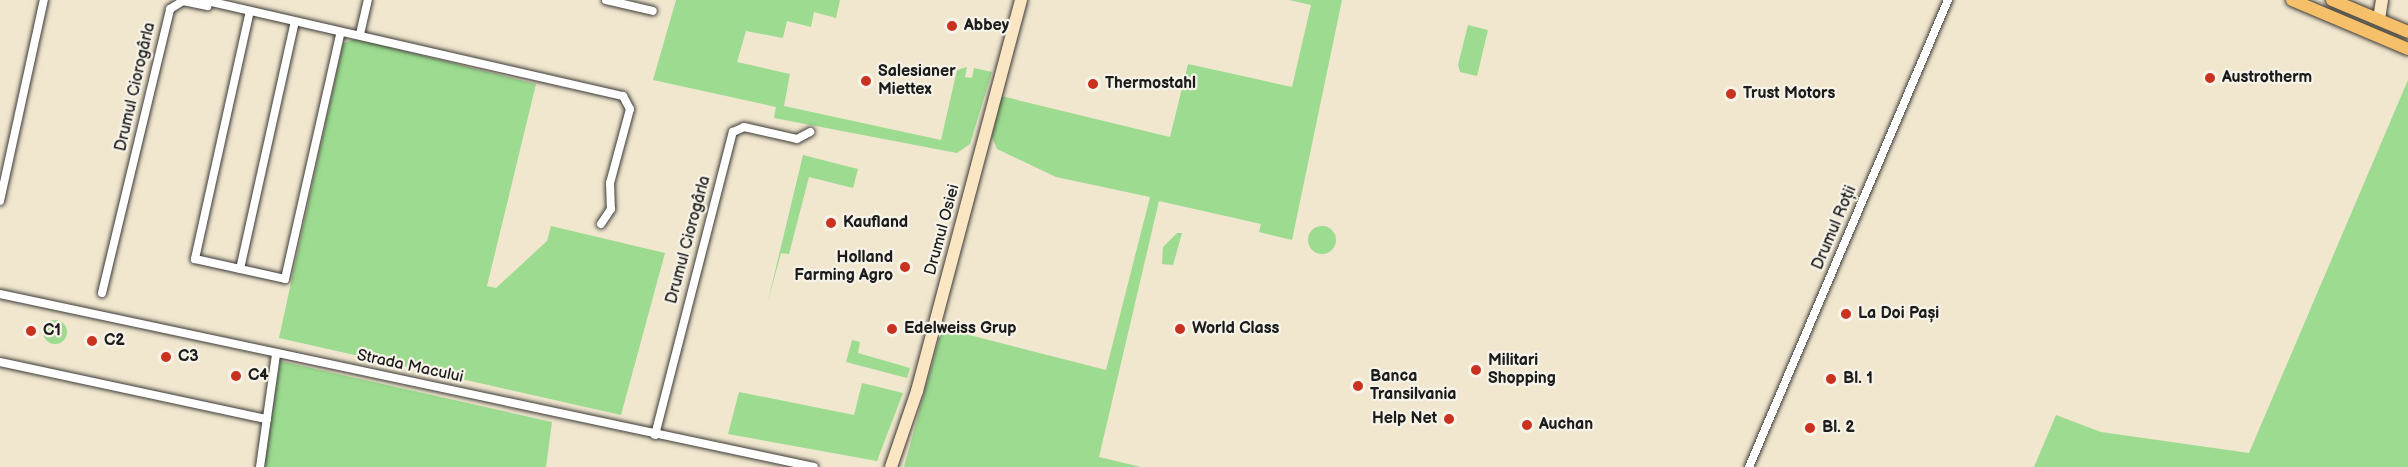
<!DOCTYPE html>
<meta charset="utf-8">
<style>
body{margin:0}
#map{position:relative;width:2408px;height:467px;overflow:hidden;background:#f1e7cf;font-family:"Balsamiq Sans",sans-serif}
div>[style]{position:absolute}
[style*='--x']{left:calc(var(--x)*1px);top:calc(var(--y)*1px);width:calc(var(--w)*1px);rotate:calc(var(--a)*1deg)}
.green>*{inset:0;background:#9cdb90}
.round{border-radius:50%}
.roads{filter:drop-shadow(0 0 2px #3c3a37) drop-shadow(0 0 2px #3c3a37)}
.street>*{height:8px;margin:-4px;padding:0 4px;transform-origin:4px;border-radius:4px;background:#fff}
.secondary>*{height:12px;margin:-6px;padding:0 6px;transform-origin:6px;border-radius:6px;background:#fbe6c4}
.primary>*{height:12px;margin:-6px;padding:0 6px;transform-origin:6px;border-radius:6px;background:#f6c06b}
.dots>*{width:16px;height:16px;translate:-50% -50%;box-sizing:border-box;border:3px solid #f7f3e8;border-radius:50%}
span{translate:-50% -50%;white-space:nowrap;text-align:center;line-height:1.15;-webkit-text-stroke:4.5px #f7f3e8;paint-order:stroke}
.poi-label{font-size:16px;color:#1c1c1c;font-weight:700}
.left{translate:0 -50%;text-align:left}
.right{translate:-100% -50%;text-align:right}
.street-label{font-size:16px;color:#1c1c1c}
</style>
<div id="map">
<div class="green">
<i style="clip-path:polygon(676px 0,840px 0,836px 18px,814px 12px,811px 27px,787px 21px,783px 38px,746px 31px,737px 62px,790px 74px,784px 106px,941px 140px,957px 70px,967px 67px,965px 77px,972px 78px,974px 68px,992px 72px,970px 144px,957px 153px,774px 118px,776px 107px,653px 80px)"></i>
<i style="clip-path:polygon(1289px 0,1342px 0,1292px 240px,1259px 232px,1261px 224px,1159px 201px,1099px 457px,1141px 467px,904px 467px,942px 328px,1106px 370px,1150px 197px,1056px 177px,997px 149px,992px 137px,1001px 96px,1170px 137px,1188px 64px,1292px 87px,1311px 5px)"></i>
<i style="clip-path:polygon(1468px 25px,1488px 30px,1477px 76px,1460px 72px,1458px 65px)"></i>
<i style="clip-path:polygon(356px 39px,536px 84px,487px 286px,496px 288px,547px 241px,551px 226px,665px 253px,621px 415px,279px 338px,343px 43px)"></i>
<i style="clip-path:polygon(2408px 80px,2408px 467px,2034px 467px,2056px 415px,2101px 432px,2249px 453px)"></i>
<i style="clip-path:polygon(803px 155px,858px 169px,853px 188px,809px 177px,789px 254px,781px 253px,767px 305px)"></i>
<i class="round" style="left:1308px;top:226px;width:28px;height:28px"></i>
<i style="clip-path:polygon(1177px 233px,1182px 233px,1173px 265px,1162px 264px,1163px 247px)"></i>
<i class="round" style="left:43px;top:320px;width:24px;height:24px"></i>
<i style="clip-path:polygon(852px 340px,860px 342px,858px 353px,910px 368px,907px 378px,846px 362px)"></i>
<i style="clip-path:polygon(280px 361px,552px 422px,546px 467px,264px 467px)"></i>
<i style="clip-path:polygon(862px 383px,903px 393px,877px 461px,728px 434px,739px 392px,854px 415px)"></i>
</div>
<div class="roads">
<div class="street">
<i style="--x:203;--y:0;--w:431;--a:12.9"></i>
<i style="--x:623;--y:96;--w:15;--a:62"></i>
<i style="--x:630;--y:109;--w:77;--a:105.1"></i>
<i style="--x:610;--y:183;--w:26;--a:88"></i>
<i style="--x:611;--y:209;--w:18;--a:124"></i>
<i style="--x:606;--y:0;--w:48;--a:13.2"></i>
<i style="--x:249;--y:15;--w:250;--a:102.5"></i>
<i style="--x:195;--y:259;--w:92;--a:12.5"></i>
<i style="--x:285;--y:279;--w:250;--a:-77.3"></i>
<i style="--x:360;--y:34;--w:35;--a:-77"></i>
<i style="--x:0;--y:201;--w:206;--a:-77.7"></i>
<i style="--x:240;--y:269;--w:250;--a:-77.5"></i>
<i style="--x:102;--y:293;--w:292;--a:-76.5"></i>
<i style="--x:170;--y:9;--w:15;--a:-32"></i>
<i style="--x:183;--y:1;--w:25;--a:12"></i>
<i style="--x:0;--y:294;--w:832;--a:12"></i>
<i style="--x:0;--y:362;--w:273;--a:12.1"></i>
<i style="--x:655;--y:435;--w:313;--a:-75.6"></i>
<i style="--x:733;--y:132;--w:12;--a:-24"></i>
<i style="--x:744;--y:127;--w:54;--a:12.8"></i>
<i style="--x:797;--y:139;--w:15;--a:-28"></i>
<i style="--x:260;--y:467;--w:114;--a:-81.9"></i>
<i style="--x:1749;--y:467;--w:508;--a:-66.92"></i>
</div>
<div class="secondary">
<i style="--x:2379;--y:19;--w:19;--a:-81"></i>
<i style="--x:891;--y:467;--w:80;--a:-71.1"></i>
<i style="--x:917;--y:391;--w:405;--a:-75.1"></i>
</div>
<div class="primary">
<i style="--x:2292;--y:0;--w:126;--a:22.9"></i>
<i style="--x:2332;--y:0;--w:82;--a:22.8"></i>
</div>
</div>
<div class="dots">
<i style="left:952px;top:26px;background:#c8321e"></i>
<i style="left:2210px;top:78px;background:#c8321e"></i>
<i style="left:866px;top:81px;background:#c8321e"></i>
<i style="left:1093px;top:84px;background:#c8321e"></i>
<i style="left:1731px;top:94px;background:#c8321e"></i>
<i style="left:831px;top:223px;background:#c8321e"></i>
<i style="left:905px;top:267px;background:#c8321e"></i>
<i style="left:1846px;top:314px;background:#c8321e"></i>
<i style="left:892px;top:329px;background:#c8321e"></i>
<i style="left:1180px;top:329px;background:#c8321e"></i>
<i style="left:31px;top:331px;background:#c8321e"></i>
<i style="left:92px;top:341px;background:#c8321e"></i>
<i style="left:166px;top:357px;background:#c8321e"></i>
<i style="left:1476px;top:370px;background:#c8321e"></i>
<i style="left:236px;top:376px;background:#c8321e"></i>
<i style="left:1831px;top:379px;background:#c8321e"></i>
<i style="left:1358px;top:386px;background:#c8321e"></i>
<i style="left:1449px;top:419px;background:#c8321e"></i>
<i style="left:1527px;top:425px;background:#c8321e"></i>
<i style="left:1810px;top:428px;background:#c8321e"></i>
</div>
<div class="poi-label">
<span class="left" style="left:964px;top:26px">Abbey</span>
<span class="left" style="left:878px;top:81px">Salesianer<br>Miettex</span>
<span class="left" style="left:2222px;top:78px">Austrotherm</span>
<span class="left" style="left:1105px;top:84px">Thermostahl</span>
<span class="left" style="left:1743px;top:94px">Trust Motors</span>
<span class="left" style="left:843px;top:223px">Kaufland</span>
<span class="right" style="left:893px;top:267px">Holland<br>Farming Agro</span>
<span class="left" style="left:1858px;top:314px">La Doi Pași</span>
<span class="left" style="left:904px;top:329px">Edelweiss Grup</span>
<span class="left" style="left:1192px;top:329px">World Class</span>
<span class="left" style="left:43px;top:331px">C1</span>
<span class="left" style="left:104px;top:341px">C2</span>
<span class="left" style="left:178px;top:357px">C3</span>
<span class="left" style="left:1488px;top:370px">Militari<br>Shopping</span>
<span class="left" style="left:248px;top:376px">C4</span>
<span class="left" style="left:1370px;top:386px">Banca<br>Transilvania</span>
<span class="left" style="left:1843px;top:379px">Bl. 1</span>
<span class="right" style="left:1437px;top:419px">Help Net</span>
<span class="left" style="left:1539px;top:425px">Auchan</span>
<span class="left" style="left:1822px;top:428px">Bl. 2</span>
</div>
<div class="street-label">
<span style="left:136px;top:87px;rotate:-77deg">Drumul Ciorogârla</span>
<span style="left:1835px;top:228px;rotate:-67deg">Drumul Roții</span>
<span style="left:943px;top:230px;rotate:-75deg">Drumul Osiei</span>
<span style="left:689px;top:240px;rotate:-75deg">Drumul Ciorogârla</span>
<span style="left:410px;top:367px;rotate:12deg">Strada Macului</span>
</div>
</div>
